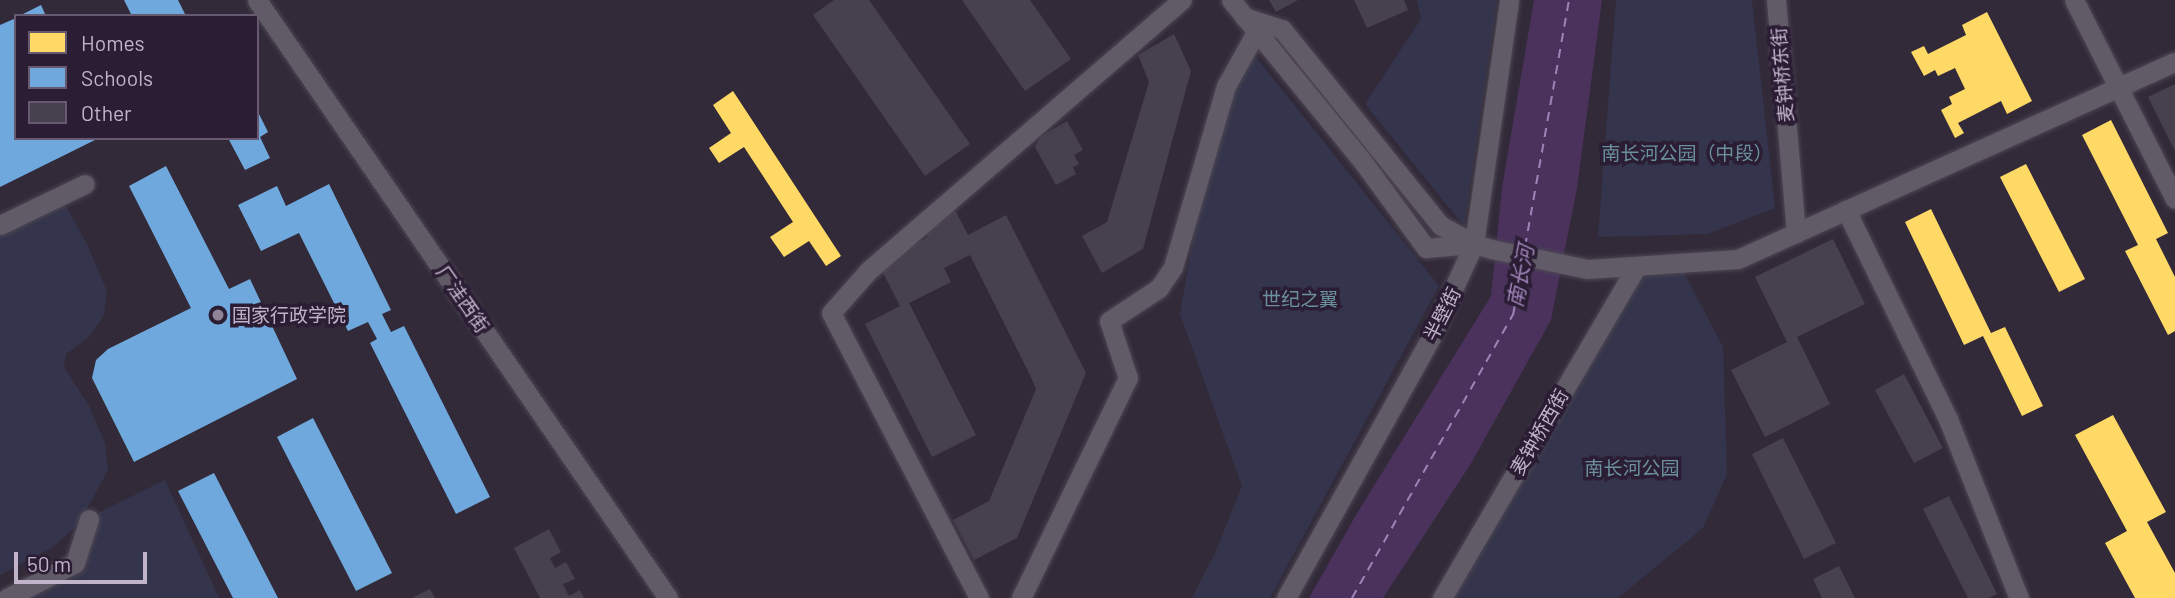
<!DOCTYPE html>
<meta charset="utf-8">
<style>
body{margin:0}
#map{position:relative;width:2175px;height:598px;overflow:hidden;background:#322a39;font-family:Barlow,"Noto Sans SC",sans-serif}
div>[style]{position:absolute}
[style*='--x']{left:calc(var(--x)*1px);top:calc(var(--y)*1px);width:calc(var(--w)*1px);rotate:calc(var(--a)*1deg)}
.green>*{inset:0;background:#34354c}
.water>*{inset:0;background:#4a325d}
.homes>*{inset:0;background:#ffd966}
.schools>*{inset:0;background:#6fa8dc}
.ferry>*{height:2px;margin-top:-1px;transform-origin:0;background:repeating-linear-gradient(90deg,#9f83b7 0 9px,transparent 0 16px)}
.building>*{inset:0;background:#47404e}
.roads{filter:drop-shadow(0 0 2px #4d4652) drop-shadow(0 0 2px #4d4652)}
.minor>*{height:19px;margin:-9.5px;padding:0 9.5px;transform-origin:9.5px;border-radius:9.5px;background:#615a67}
.dots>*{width:19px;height:19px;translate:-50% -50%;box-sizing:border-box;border:4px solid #2a1d34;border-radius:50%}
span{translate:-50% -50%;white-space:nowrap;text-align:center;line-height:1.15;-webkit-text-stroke:7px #2a1d34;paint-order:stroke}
.street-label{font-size:19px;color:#c1b4ca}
.park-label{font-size:19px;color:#6b919c}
.poi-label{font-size:19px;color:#c1b4ca}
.left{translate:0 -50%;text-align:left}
.water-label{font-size:21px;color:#9f83b7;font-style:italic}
.legend{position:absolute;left:14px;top:14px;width:245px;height:126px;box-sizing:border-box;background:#2a1d34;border:2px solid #665970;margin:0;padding:9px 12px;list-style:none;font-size:21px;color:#c1b4ca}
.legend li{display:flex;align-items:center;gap:14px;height:35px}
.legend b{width:35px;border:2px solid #665970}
.scale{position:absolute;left:14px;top:552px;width:133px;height:32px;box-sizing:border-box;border:4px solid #c1b4ca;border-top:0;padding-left:9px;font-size:21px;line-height:24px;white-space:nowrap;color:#c1b4ca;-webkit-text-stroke:5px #2a1d34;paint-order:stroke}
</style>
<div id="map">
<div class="green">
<i style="clip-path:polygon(1417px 0,1497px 0,1464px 226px,1365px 104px,1421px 19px)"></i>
<i style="clip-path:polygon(1616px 0,1752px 0,1775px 208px,1707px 234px,1598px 237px)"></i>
<i style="clip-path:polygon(1252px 52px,1439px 286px,1270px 598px,1192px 598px,1216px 551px,1242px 486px,1180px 314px,1221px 79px)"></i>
<i style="clip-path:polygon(62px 199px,87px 244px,107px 291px,104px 315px,89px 337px,66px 354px,64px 367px,89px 406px,105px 443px,108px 470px,78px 525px,53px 547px,0 575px,0 230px)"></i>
<i style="clip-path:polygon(1683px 271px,1723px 347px,1727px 474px,1703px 528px,1618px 598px,1452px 598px,1645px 273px)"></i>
<i style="clip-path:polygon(165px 480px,219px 598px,0 598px,84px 551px,96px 514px)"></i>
</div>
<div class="water">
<i style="clip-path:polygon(1534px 0,1602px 0,1577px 188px,1551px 320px,1470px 465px,1383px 598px,1309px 598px,1356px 515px,1491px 296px,1502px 188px)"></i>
</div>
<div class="homes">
<i style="clip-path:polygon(1987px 12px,2032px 101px,2007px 114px,2001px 101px,1958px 123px,1964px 133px,1955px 138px,1941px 110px,1952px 104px,1949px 97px,1965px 89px,1955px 68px,1938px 76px,1935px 70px,1924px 76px,1911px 52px,1924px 46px,1928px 54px,1966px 35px,1962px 25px)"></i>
<i style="clip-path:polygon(733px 91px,841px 256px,826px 266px,809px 241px,784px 257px,770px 237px,793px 222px,744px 147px,719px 163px,709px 148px,731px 133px,713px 105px)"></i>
<i style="clip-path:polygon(2111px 120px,2168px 233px,2156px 239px,2175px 277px,2175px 331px,2168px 335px,2125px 251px,2138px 245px,2082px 135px)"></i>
<i style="clip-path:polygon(2026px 164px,2085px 279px,2059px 292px,2000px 177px)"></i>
<i style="clip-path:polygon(1931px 209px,1991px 333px,2005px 327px,2043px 406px,2022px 416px,1983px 336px,1964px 345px,1905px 222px)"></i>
<i style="clip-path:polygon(2113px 415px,2166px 512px,2147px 522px,2175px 573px,2175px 598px,2135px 598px,2105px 543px,2127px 531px,2075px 435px)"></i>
</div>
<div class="schools">
<i style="clip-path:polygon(124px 0,178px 0,186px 16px,132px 16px)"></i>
<i style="clip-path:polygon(41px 5px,46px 16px,19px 16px)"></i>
<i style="clip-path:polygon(16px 18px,16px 138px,99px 138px,0 187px,0 25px)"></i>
<i style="clip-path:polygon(257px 110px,268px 132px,260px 137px,270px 158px,245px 170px,228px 138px,257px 138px)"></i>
<i style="clip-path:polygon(166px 166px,229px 289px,250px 279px,297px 379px,134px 462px,92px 378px,96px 360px,108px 349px,191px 308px,129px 186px)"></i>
<i style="clip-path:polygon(329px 184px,391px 310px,382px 314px,391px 332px,404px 326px,490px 497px,456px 514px,370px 343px,377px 339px,368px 322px,348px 331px,299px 233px,261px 251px,238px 205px,277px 186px,286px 206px)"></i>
<i style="clip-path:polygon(313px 418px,392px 573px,356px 591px,277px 437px)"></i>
<i style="clip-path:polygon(214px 473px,278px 598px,233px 598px,178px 491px)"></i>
</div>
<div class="ferry">
<i style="--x:1525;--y:247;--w:251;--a:-79.9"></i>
<i style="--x:1352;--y:598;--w:326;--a:-60.4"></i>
<i style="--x:1513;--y:315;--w:53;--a:-79.1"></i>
</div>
<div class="building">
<i style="clip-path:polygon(834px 0,869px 0,970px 144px,925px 176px,813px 15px)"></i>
<i style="clip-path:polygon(962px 0,1030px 0,1071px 59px,1025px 91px)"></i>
<i style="clip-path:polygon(1269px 0,1298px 0,1276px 12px)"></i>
<i style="clip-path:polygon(1354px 0,1404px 0,1408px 10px,1367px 28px)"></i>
<i style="clip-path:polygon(1174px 34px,1191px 71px,1143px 249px,1102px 273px,1082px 236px,1107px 222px,1149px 82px,1138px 55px)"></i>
<i style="clip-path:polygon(2175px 84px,2175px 151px,2148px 97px)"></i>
<i style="clip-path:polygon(1067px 121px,1083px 150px,1074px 155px,1079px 164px,1073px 167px,1076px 174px,1056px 185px,1035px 147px,1040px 137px)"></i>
<i style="clip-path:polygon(954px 208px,968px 235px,1006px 215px,1086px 373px,1017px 538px,974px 560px,953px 520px,989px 501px,1036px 389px,1030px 375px,970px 255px,944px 268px,951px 282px,909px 303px,976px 435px,932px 457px,865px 324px,900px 306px,878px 263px,928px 237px,922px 225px)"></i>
<i style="clip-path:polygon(1833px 239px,1865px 304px,1797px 337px,1830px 404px,1765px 437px,1731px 370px,1787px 342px,1755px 277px)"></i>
<i style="clip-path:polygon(1904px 374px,1943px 448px,1914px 463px,1875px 390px)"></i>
<i style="clip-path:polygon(1783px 438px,1836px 543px,1804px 559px,1752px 454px)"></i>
<i style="clip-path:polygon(1949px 496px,1997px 594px,1989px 598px,1968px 598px,1923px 509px)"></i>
<i style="clip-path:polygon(549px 529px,561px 552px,550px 558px,555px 568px,566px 562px,575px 579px,563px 584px,569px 596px,580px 590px,584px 598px,540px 598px,514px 548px)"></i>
<i style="clip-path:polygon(1839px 566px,1855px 598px,1822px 598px,1813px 579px)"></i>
<i style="clip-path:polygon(430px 589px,435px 598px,412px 598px)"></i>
</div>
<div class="roads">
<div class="minor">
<i style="--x:257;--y:0;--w:726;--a:55.5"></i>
<i style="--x:1231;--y:0;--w:209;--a:50.8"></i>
<i style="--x:1363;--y:162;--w:107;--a:53.8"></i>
<i style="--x:1426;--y:248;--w:47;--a:-4.9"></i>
<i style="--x:1776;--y:0;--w:234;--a:85.1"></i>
<i style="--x:2074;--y:0;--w:223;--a:63.1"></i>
<i style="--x:1244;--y:17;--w:40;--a:18"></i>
<i style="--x:1282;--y:29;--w:252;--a:51.1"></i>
<i style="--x:1440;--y:225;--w:39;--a:29"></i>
<i style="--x:1474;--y:244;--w:18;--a:16"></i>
<i style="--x:1491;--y:249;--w:99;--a:11.7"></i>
<i style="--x:1588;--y:269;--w:150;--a:-3.8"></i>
<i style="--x:1738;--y:259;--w:479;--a:-24.3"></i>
<i style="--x:1846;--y:210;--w:233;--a:64"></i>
<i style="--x:1948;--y:419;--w:193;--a:68.4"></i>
<i style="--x:0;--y:225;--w:94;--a:-25.8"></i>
<i style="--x:7;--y:598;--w:76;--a:-27.2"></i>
<i style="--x:75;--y:563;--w:46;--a:-72.3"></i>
<i style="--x:979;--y:598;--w:321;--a:-117.4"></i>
<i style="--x:831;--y:313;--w:57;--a:-48.5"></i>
<i style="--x:869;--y:270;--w:413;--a:-40.8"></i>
<i style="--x:1021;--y:598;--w:245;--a:-64.1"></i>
<i style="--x:1128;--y:378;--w:60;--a:-108.4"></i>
<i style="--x:1109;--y:321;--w:60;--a:-33.4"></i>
<i style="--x:1159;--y:288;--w:25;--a:-56"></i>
<i style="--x:1173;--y:267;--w:189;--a:-73.7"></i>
<i style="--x:1226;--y:86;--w:62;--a:-60.9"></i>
<i style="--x:1286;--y:598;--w:299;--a:-60.9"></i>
<i style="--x:1431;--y:337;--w:102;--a:-65.2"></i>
<i style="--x:1474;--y:244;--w:246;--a:-81.8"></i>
<i style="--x:1442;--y:598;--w:385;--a:-59.6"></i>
</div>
</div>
<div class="dots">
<i style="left:218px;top:315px;background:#8f8497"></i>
</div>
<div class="street-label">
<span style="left:1782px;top:75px;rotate:-95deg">麦钟桥东街</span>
<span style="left:463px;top:299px;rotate:55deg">厂洼西街</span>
<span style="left:1442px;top:314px;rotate:-63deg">半壁街</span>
<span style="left:1539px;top:432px;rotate:-60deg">麦钟桥西街</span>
</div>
<div class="park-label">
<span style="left:1687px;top:153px">南长河公园（中段）</span>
<span style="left:1300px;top:299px">世纪之翼</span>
<span style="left:1632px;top:468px">南长河公园</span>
</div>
<div class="poi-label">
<span class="left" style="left:232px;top:315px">国家行政学院</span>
</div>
<div class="water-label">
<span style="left:1520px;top:276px;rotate:-79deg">南长河</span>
</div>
<ul class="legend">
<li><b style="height:19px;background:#ffd966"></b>Homes</li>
<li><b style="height:19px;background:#6fa8dc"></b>Schools</li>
<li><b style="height:19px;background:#47404e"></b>Other</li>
</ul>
<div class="scale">50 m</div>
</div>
